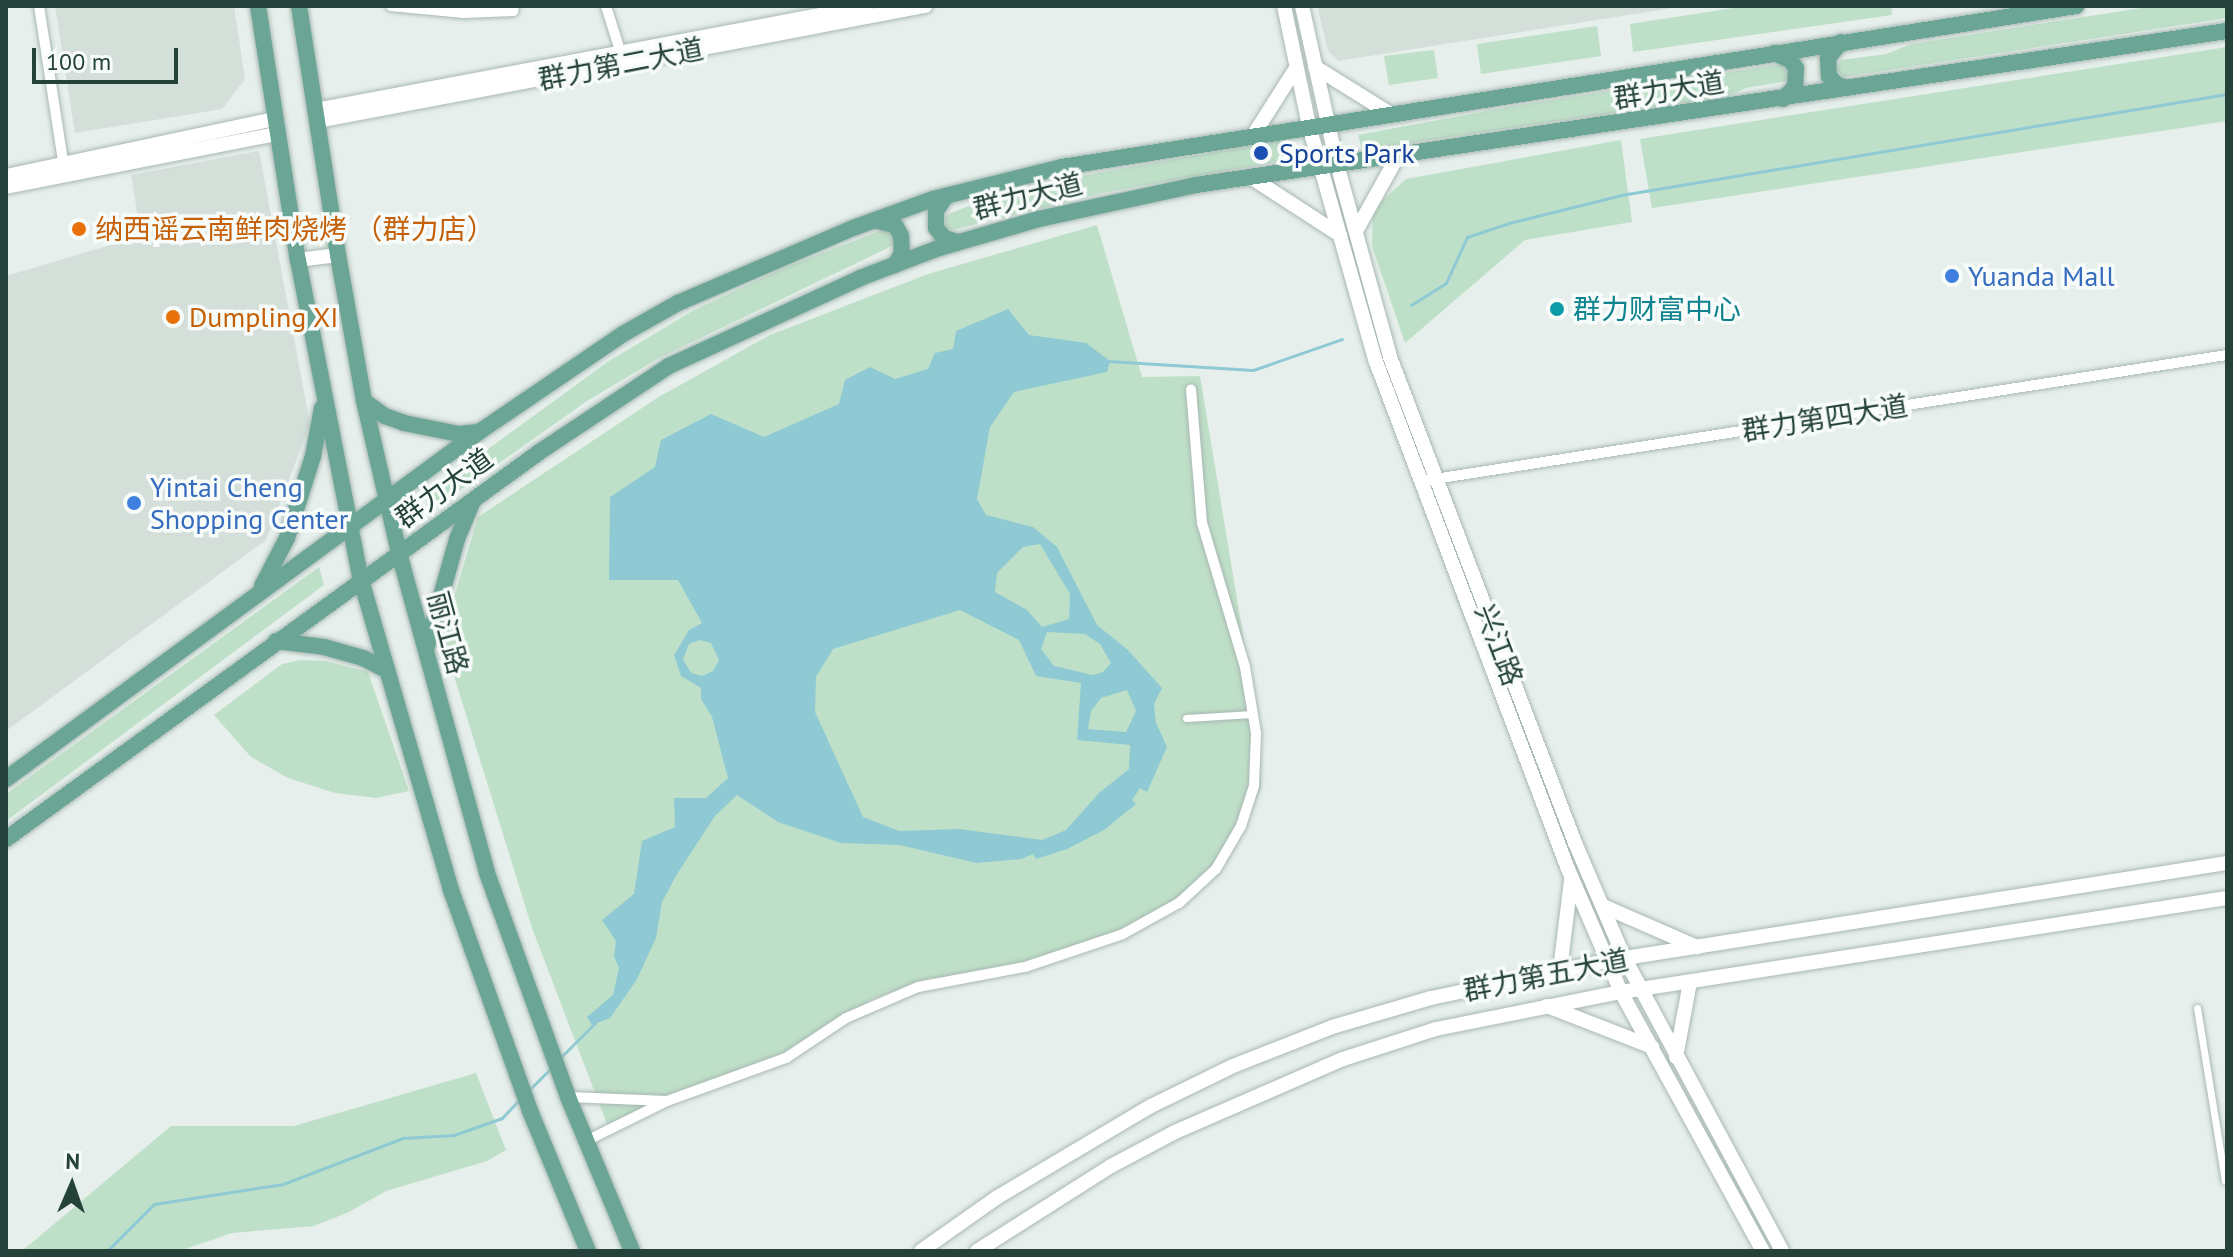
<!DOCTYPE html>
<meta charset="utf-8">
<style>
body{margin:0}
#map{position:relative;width:2233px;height:1257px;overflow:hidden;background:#e6efeb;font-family:"PT Sans","Noto Sans SC",sans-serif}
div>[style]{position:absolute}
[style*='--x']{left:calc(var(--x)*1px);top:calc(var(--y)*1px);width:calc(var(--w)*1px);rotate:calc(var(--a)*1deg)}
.built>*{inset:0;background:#d4dfda}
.green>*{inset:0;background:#bfe0c8}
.water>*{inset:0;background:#8ec9d4}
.stream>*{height:3px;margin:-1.5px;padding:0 1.5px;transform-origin:1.5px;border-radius:1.5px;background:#8ec9d4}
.roads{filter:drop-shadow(0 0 2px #a8b8b2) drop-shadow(0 0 2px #a8b8b2)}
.pedestrian>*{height:7px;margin:-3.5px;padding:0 3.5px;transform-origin:3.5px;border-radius:3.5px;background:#fff}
.minor>*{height:10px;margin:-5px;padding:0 5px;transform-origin:5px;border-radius:5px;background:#fff}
.secondary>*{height:14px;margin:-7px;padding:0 7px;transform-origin:7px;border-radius:7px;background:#fff}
.primary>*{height:16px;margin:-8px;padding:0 8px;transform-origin:8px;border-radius:8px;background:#6aa596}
.dots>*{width:22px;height:22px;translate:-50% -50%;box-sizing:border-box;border:4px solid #f7fbf9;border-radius:50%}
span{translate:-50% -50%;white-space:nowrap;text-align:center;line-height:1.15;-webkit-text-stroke:7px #f7fbf9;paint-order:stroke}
.street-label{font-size:28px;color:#24423a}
.transit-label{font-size:28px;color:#164399}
.left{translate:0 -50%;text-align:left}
.food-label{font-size:28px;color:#c56008}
.shop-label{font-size:28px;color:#366cbe}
.culture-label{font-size:28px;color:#0d838f}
.frame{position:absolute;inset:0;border:8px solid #24423a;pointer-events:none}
.north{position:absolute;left:32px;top:1145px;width:80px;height:80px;-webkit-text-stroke:6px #f7fbf9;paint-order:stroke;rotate:2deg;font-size:22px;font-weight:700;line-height:32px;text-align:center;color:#24423a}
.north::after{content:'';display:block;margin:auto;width:28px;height:36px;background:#24423a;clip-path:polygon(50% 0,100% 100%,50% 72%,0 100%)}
.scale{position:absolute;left:32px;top:48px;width:146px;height:36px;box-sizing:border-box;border:4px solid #24423a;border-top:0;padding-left:10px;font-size:24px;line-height:28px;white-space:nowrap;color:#24423a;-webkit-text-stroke:6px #f7fbf9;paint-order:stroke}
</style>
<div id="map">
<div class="built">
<i style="clip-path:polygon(55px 6px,234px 6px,245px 79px,222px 109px,75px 133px)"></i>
<i style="clip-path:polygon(1317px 6px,1685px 6px,1338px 61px,1328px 51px)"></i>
<i style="clip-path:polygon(259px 151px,310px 424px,266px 540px,6px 731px,6px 276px,141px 236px,131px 175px)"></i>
</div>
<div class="green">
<i style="clip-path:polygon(1746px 6px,1891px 6px,1892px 15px,1633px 52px,1630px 24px)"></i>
<i style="clip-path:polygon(2154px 6px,2227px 6px,2227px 18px,1843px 77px,1836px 69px,1841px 60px,1886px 54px,1911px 44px)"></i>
<i style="clip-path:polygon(1597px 26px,1601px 56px,1481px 74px,1477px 44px)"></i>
<i style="clip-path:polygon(2227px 47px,2227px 121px,1652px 208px,1640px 139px)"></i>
<i style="clip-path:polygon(1434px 50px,1438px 78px,1389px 85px,1384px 56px)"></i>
<i style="clip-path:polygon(1782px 64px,1789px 75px,1787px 81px,1746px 88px,1728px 96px,1362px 150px,1358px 135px,1508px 107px)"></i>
<i style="clip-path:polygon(1283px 140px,1287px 160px,1107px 192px,956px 229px,948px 230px,945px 224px,946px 216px,951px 213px,999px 194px,1057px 180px)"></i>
<i style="clip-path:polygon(1621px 140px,1632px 222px,1525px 240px,1405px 343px,1372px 246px,1373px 209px,1406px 179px)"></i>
<i style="clip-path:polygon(1097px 225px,1142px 377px,1200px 376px,1259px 732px,1261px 788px,1227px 862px,1183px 904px,1017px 972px,930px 978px,872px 999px,773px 1059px,610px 1132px,532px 928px,442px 637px,478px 517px,657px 398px,770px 335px,928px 274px)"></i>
<i style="clip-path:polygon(882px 230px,890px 230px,894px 245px,659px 358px,587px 401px,428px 513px,425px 495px,609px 361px,694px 310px,784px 268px)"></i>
<i style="clip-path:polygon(319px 567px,324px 585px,6px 821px,6px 794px)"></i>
<i style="clip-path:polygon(300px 660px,326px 661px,368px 672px,409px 791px,376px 798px,335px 793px,288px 778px,251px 757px,214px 715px,282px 664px)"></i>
<i style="clip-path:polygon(476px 1073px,506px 1150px,487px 1161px,386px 1191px,349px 1212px,314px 1226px,232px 1233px,179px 1251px,22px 1251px,171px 1126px,294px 1126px)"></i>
</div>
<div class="water">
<i style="clip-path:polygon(evenodd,1008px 309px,1029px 335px,1086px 343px,1110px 361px,1107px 372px,1014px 392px,990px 427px,977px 499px,986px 515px,1033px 527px,1057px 547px,1097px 625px,1128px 650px,1162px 688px,1154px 704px,1156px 723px,1167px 747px,1147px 792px,1140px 788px,1132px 800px,1136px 804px,1104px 830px,1067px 849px,1036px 859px,1033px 854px,1021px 859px,976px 863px,900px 845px,841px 843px,778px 822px,737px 795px,715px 816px,677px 874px,662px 902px,656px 938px,636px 981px,610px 1018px,592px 1025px,587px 1017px,613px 995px,619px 968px,614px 956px,616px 941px,602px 920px,634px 894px,642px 841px,675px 827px,674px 798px,706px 798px,728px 778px,712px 717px,701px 699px,701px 688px,681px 676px,674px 655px,689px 630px,702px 623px,678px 580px,609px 580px,610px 497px,655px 467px,661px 440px,711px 414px,764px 437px,839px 404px,845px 380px,870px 367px,895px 379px,928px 369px,935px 353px,953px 349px,956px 331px,1008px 309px,1040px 544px,1070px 594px,1069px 619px,1042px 627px,1027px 610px,995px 592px,997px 573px,1023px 547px,1040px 544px,1008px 309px,960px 610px,1019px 640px,1036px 676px,1081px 683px,1077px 740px,1130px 745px,1129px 769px,1099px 793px,1066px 830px,1042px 840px,959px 829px,899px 831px,863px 817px,815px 712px,816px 677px,833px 649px,960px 610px,1008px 309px,1047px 632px,1085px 634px,1100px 644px,1111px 663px,1103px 672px,1093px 675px,1054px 666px,1041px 649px,1047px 632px,1008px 309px,700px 640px,711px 643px,719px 660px,713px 671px,702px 676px,691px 673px,683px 659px,689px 644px,700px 640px,1008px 309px,1127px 690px,1136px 711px,1126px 732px,1088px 729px,1091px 711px,1101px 698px,1127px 690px)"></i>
</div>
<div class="stream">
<i style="--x:1411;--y:305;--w:41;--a:-32.2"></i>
<i style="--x:1446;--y:283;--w:51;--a:-65.5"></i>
<i style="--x:1467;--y:237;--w:44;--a:-18.4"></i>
<i style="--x:1509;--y:223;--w:115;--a:-14"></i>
<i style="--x:1621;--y:195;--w:614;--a:-9.46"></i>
<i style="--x:1108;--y:361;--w:145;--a:3.6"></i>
<i style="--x:1253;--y:370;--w:94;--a:-19.2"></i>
<i style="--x:561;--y:1057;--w:48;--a:-45"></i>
<i style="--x:530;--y:1089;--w:28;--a:-45"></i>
<i style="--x:107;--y:1251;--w:66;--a:-45"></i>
<i style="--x:154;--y:1204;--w:131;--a:-8.8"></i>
<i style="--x:283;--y:1184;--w:129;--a:-21"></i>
<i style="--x:403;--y:1138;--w:51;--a:-3.4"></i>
<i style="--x:454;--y:1135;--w:51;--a:-19.5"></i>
<i style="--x:502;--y:1118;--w:25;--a:-47"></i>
</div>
<div class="roads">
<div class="pedestrian">
<i style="--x:1186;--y:718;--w:67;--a:-3.4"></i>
<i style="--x:2197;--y:1008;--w:175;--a:80.8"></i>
</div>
<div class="minor">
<i style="--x:39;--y:6;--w:164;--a:81.2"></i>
<i style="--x:391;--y:6;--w:73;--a:5.5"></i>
<i style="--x:464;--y:13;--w:49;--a:-2.3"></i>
<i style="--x:513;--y:11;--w:5;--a:-79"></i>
<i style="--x:606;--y:6;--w:50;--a:72.6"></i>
<i style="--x:1422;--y:481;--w:815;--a:-8.9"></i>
<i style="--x:568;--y:1097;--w:99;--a:2.3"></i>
<i style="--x:667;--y:1101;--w:90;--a:153.7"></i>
<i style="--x:667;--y:1101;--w:127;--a:-19.9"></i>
<i style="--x:786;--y:1058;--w:72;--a:-33.7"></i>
<i style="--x:846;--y:1018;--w:78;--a:-23.3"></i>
<i style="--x:918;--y:987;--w:109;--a:-10.6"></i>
<i style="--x:1025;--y:967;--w:103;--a:-18.6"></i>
<i style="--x:1123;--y:934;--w:64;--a:-29"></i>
<i style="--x:1179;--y:903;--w:50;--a:-42.6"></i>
<i style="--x:1216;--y:869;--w:50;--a:-59.8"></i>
<i style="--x:1241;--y:826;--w:42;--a:-72"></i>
<i style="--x:1254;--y:786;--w:53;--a:-87.8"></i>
<i style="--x:1256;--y:733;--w:67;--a:-99.5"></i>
<i style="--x:1245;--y:667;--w:150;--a:-106.6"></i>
<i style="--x:1202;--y:523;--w:134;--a:-94.7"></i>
</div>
<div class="secondary">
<i style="--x:1284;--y:6;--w:123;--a:78.2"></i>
<i style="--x:1309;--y:126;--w:245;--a:74.2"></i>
<i style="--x:1376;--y:362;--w:542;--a:69.26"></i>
<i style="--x:1568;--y:869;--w:134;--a:66.7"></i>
<i style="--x:1621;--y:992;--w:295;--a:61.3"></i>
<i style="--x:1302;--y:6;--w:162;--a:77.5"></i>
<i style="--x:1337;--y:164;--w:200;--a:74.6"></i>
<i style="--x:1390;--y:357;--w:520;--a:69.16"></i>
<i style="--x:1575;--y:843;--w:126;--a:66.7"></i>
<i style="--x:1625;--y:959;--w:332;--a:61.7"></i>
<i style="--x:1315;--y:67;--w:87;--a:31.9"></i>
<i style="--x:316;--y:110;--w:561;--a:-10.69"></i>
<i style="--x:317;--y:121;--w:619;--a:-10.71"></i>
<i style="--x:1254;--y:134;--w:78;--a:-57.5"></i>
<i style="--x:6;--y:176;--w:275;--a:-12"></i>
<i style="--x:1252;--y:178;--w:105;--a:32.9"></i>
<i style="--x:6;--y:187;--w:276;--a:-11.1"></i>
<i style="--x:1356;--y:231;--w:86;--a:-60.8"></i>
<i style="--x:298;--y:260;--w:40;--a:-7.1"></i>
<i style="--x:1603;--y:906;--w:103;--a:23.6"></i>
<i style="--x:1560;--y:970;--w:91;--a:-83"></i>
<i style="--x:1547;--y:1006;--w:113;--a:21.3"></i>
<i style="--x:1676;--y:1057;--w:76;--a:-79.4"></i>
<i style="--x:921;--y:1251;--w:92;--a:-35.2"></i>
<i style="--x:996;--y:1198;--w:180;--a:-30.7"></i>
<i style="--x:1151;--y:1106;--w:91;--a:-26"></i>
<i style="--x:1233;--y:1066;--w:106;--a:-21.5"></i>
<i style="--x:1332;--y:1027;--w:103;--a:-16.3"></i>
<i style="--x:1431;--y:998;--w:179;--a:-11.9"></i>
<i style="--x:1606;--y:961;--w:629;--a:-8.97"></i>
<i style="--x:977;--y:1251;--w:159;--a:-32.4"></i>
<i style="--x:1111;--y:1166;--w:72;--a:-28"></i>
<i style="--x:1175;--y:1132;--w:183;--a:-23.5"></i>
<i style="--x:1343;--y:1059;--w:98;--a:-17.9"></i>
<i style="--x:1436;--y:1029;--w:189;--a:-11.3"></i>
<i style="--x:1621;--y:992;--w:613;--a:-8.82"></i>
</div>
<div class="primary">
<i style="--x:258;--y:6;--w:257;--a:81.1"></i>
<i style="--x:298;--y:260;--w:326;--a:78.9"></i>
<i style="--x:361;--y:580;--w:323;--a:73.8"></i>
<i style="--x:451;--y:890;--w:235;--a:70.3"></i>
<i style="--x:530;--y:1111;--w:152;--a:67.5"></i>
<i style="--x:299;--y:6;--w:252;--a:81.1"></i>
<i style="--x:338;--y:255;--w:148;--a:79.9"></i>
<i style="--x:364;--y:401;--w:156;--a:77"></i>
<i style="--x:399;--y:553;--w:332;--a:74.6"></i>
<i style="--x:487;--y:873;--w:238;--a:70.1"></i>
<i style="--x:568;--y:1097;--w:167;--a:67.4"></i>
<i style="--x:1841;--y:42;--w:21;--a:129"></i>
<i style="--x:1828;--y:58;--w:18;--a:87"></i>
<i style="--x:1829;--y:76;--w:12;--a:48"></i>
<i style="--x:1837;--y:85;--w:11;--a:15"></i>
<i style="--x:1774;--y:53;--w:17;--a:24"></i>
<i style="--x:1790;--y:60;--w:10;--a:53"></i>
<i style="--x:1796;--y:68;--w:19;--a:93"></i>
<i style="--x:1795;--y:87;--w:17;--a:135"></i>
<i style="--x:946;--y:196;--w:18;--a:124"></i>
<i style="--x:936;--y:211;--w:17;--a:90"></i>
<i style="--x:936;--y:228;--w:13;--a:51"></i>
<i style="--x:944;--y:238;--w:15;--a:16"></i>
<i style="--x:877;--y:221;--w:18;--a:13"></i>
<i style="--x:895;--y:225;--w:13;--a:61"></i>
<i style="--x:901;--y:236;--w:17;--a:87"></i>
<i style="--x:902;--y:253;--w:14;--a:120"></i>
<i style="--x:364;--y:401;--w:26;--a:36"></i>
<i style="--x:385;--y:416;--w:20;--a:20"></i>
<i style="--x:404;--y:423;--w:56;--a:11.3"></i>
<i style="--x:459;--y:434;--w:19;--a:-6"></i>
<i style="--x:262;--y:586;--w:54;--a:-62.5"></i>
<i style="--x:287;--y:538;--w:86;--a:-72.4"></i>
<i style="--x:313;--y:456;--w:49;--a:-79.4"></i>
<i style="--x:276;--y:641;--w:48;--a:7.1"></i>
<i style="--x:324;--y:647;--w:41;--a:15.8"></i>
<i style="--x:363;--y:658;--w:27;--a:27"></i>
<i style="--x:427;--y:646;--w:111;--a:-74.3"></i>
<i style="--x:457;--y:539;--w:41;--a:-67.2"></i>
<i style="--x:6;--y:779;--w:587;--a:-36.26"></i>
<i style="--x:479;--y:432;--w:174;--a:-34.2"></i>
<i style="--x:623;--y:334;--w:63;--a:-29.4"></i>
<i style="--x:678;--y:303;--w:190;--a:-23.2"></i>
<i style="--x:853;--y:228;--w:85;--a:-19.9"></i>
<i style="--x:933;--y:199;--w:133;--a:-13.9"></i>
<i style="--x:1062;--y:167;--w:1027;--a:-9.02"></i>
<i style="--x:6;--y:839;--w:657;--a:-35.96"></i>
<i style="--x:538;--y:453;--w:157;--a:-33.6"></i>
<i style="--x:669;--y:366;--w:210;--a:-24.7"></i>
<i style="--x:860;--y:278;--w:85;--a:-20.8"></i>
<i style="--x:939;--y:248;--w:104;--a:-16.2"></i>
<i style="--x:1039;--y:219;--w:161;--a:-12.2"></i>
<i style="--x:1196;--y:185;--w:1042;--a:-8.5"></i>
</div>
</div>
<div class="dots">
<i style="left:1261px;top:153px;background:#1a4fb4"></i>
<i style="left:79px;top:229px;background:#e8710a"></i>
<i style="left:1952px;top:276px;background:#3f7fe0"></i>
<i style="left:1557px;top:309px;background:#0f9aa8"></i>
<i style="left:173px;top:317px;background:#e8710a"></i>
<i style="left:134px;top:503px;background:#3f7fe0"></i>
</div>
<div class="street-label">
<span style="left:621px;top:64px;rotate:-11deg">群力第二大道</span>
<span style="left:1669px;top:90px;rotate:-9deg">群力大道</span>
<span style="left:1028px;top:196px;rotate:-14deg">群力大道</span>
<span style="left:1825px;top:418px;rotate:-9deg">群力第四大道</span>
<span style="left:444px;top:488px;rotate:-36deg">群力大道</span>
<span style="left:448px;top:633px;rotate:75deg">丽江路</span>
<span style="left:1499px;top:645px;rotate:69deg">兴江路</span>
<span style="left:1546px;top:975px;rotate:-11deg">群力第五大道</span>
</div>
<div class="transit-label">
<span class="left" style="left:1279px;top:153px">Sports Park</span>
</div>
<div class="food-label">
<span class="left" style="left:95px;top:229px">纳西谣云南鲜肉烧烤 （群力店）</span>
<span class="left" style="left:189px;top:317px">Dumpling XI</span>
</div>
<div class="shop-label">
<span class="left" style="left:1968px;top:276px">Yuanda Mall</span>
<span class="left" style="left:150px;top:503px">Yintai Cheng<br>Shopping Center</span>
</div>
<div class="culture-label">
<span class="left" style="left:1573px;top:309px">群力财富中心</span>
</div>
<div class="frame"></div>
<div class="north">N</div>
<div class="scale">100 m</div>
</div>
